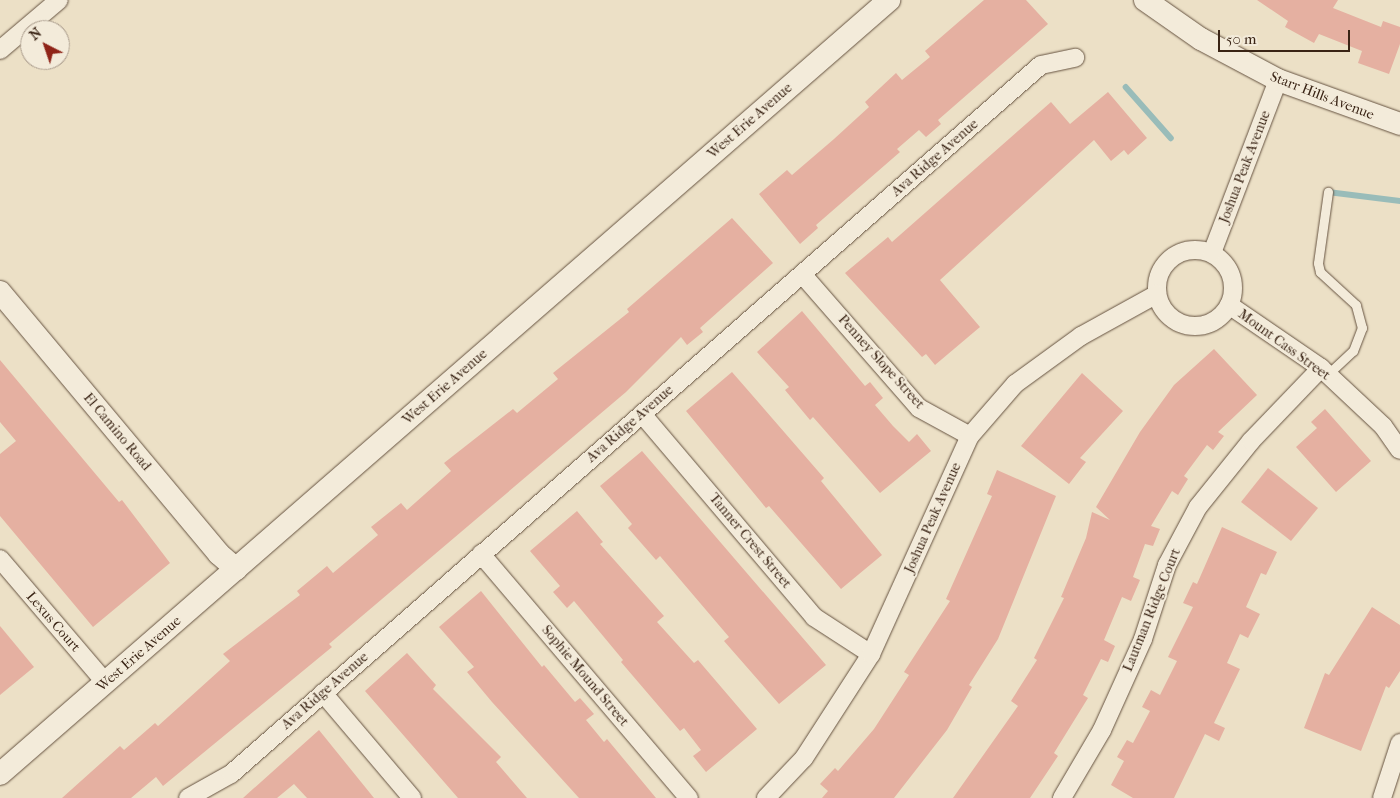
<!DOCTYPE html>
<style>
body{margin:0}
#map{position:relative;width:1400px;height:798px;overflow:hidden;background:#ece0c6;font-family:"IM FELL French Canon",serif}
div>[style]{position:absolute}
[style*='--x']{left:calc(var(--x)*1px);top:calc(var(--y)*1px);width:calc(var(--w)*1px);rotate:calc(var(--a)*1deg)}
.stream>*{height:5.5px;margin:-2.75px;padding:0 2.75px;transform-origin:2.75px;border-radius:2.75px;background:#99bcb9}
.building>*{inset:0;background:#e5b0a1}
.roads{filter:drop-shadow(0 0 1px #665341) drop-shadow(0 0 1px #665341)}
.service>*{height:9px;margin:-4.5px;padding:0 4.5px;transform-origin:4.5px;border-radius:4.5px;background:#f3ebda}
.minor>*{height:18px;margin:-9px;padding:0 9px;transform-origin:9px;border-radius:9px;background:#f3ebda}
.minor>.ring{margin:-9px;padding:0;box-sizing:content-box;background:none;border:18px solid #f3ebda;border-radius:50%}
.tertiary>*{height:22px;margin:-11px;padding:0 11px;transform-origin:11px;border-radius:11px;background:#f3ebda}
span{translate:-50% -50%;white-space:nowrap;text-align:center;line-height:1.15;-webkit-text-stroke:4px #f3ebda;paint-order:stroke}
.street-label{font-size:14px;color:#3a2415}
.north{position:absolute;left:20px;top:20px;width:50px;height:50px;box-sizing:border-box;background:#f3ebda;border:1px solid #a99b8b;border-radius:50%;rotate:319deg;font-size:14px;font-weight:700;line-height:20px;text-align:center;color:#3a2415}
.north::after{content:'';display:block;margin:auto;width:18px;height:22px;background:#8f2418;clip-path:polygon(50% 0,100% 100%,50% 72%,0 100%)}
.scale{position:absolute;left:1218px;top:30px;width:132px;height:22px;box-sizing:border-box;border:2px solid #3a2415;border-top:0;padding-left:6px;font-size:15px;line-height:18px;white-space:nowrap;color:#3a2415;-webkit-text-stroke:4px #f3ebda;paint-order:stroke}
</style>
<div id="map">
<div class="stream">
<i style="--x:1126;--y:87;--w:68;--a:48.6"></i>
<i style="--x:1328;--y:192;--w:73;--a:7.1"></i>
</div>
<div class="building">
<i style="clip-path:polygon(984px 0,1026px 0,1048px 24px,938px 120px,941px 124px,926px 137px,919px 130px,897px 149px,900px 152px,816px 225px,818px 228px,800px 244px,759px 194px,787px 170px,792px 175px,834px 139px,869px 107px,865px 102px,896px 73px,902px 80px,930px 57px,925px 51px)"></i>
<i style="clip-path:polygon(1257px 0,1338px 0,1333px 8px,1381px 27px,1383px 21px,1400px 27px,1400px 44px,1389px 74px,1358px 63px,1362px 51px,1319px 34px,1314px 43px,1285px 27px,1288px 21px)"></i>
<i style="clip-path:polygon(1108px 92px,1147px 138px,1128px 155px,1124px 150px,1111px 161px,1094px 140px,940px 280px,980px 327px,935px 365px,926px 354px,922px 357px,845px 273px,888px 237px,892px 242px,1051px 102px,1070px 124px)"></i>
<i style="clip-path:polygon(732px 218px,773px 263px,700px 328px,703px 332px,687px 345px,681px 337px,626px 392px,329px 644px,332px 647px,163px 786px,156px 777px,131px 798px,62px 798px,120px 746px,124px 750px,155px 723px,158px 726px,230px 661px,223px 654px,300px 595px,297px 591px,327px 566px,333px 573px,378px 535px,371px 527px,401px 503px,407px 510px,451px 471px,444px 463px,513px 409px,517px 413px,558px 379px,553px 373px,629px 312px,627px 309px)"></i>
<i style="clip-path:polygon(802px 311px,865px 386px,870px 382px,883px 398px,875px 405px,893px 426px,909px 442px,917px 434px,931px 451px,880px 493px,813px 417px,810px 420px,785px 390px,789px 387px,757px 352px)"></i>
<i style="clip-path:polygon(1214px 349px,1257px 395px,1218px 432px,1224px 436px,1213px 450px,1207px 445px,1184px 476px,1188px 479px,1178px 495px,1172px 491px,1151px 526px,1160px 529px,1153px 546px,1145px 544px,1133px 577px,1140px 580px,1131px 601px,1122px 597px,1104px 640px,1115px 646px,1108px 662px,1101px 659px,1083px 695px,1088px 698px,1054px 753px,1058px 756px,1030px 798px,953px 798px,1018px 706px,1011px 701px,1037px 660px,1034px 658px,1064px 598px,1061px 597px,1086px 538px,1092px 512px,1110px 520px,1096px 507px,1140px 432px,1174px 385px)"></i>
<i style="clip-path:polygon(0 360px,119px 502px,122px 500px,170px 563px,93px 627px,0 516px,0 454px,16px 441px,0 422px)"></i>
<i style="clip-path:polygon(732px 372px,824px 478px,821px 481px,882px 555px,841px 589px,769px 506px,766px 508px,686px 411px)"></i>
<i style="clip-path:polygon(1082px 373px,1123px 411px,1080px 458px,1086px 462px,1069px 484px,1021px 446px)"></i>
<i style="clip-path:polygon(1325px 409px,1371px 461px,1336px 492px,1296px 447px,1317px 428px,1311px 422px)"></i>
<i style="clip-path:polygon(642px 451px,826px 665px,779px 704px,724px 641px,729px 637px,660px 556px,656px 560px,628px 528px,632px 524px,600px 486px)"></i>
<i style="clip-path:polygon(1268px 468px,1318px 508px,1291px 541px,1241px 502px)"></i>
<i style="clip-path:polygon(997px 470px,1056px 496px,998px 639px,969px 685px,972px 687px,947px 730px,894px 798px,822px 798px,828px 791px,820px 784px,835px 768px,838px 771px,874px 729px,909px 675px,904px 672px,950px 601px,946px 599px,992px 496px,987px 494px)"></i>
<i style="clip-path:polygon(577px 511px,603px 542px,600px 544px,664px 616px,657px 622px,694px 663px,698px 660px,757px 729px,706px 772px,693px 756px,701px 750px,684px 728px,680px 731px,621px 662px,623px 660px,574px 601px,567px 608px,553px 592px,560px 586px,530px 551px)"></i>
<i style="clip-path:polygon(1222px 527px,1277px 552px,1266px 575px,1261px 573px,1246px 607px,1260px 614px,1248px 638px,1240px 634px,1227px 663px,1240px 669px,1214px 723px,1225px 728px,1219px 741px,1205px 734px,1174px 798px,1133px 798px,1111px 785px,1124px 761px,1117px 757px,1127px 740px,1133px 743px,1150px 711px,1142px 707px,1151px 690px,1160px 695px,1177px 661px,1168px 657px,1193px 607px,1183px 603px,1193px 582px,1197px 584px)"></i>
<i style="clip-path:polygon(481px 591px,542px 667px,544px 665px,575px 702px,580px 698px,594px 714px,586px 720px,604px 742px,607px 739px,656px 798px,579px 798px,492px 702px,467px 672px,474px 667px,439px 627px)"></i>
<i style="clip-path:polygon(1372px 607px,1400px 625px,1400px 671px,1389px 688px,1386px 686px,1361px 751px,1304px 728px,1325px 673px,1329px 675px)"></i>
<i style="clip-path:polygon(0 626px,34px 667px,0 695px)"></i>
<i style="clip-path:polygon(407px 653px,436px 685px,433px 689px,501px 757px,496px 762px,527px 798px,458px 798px,365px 691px)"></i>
<i style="clip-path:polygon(319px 730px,374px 798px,307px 798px,294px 784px,277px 798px,243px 798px)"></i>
</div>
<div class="roads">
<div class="service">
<i style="--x:1328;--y:374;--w:34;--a:-43"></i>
<i style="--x:1353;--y:351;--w:25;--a:-69"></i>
<i style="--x:1362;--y:328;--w:24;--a:-105"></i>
<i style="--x:1356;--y:305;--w:49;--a:-137.5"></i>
<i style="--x:1320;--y:272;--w:9;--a:-103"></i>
<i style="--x:1318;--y:263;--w:72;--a:-82"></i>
</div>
<div class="minor">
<i style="--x:0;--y:50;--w:77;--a:-40.3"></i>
<i class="ring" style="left:1157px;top:250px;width:58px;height:58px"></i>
<i style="--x:1212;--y:253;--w:185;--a:-69.1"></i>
<i style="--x:802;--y:274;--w:178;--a:48.9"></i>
<i style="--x:919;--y:408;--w:58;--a:28.8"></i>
<i style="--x:1229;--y:305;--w:112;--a:34.4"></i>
<i style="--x:1321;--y:368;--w:85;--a:43.1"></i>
<i style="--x:1383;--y:426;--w:29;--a:55"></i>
<i style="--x:642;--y:414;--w:266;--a:49.7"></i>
<i style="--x:814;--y:617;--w:68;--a:33"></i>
<i style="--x:481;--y:554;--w:321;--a:49.6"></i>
<i style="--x:0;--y:559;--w:163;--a:49.5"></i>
<i style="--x:323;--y:693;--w:138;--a:49.7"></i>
<i style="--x:188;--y:798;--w:49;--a:-29.2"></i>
<i style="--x:231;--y:774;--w:1076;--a:-41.2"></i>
<i style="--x:1041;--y:65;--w:35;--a:-12"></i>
<i style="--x:766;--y:798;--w:55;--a:-46.5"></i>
<i style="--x:804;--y:758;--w:124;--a:-57.2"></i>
<i style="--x:871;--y:654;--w:239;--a:-65.6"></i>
<i style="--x:970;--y:436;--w:69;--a:-49.1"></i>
<i style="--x:1015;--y:384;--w:82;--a:-36"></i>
<i style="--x:1081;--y:336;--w:87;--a:-28.9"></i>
<i style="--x:1062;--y:798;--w:79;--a:-59.5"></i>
<i style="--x:1102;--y:730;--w:100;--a:-65.7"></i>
<i style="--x:1143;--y:639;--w:78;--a:-72"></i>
<i style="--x:1167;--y:565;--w:66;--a:-61.9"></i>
<i style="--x:1198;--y:507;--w:85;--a:-51.2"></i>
<i style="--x:1251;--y:441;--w:101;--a:-46.2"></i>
<i style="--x:1382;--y:798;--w:58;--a:-71.9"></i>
</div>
<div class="tertiary">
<i style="--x:1145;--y:0;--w:68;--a:34.9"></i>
<i style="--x:1201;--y:39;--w:87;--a:28"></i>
<i style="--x:1278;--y:80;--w:130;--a:19.8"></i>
<i style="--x:0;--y:292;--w:341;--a:50.1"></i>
<i style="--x:219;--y:554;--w:23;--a:41"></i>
<i style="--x:0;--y:774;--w:1179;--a:-41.04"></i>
</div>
</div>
<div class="street-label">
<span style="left:1322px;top:96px;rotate:21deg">Starr Hills Avenue</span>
<span style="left:750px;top:121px;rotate:-41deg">West Erie Avenue</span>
<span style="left:935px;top:158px;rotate:-41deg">Ava Ridge Avenue</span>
<span style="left:1245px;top:167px;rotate:-69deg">Joshua Peak Avenue</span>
<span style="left:1284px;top:345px;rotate:36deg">Mount Cass Street</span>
<span style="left:881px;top:362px;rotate:48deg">Penney Slope Street</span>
<span style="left:445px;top:387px;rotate:-41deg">West Erie Avenue</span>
<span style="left:630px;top:424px;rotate:-41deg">Ava Ridge Avenue</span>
<span style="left:117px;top:432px;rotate:50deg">El Camino Road</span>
<span style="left:933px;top:518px;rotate:-66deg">Joshua Peak Avenue</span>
<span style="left:750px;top:541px;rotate:50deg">Tanner Crest Street</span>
<span style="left:1152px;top:610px;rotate:-68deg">Lautman Ridge Court</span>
<span style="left:53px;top:622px;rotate:49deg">Lexus Court</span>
<span style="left:139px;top:654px;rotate:-41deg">West Erie Avenue</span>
<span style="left:585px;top:676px;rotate:50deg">Sophie Mound Street</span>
<span style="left:325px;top:691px;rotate:-41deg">Ava Ridge Avenue</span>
</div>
<div class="north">N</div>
<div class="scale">50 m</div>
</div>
